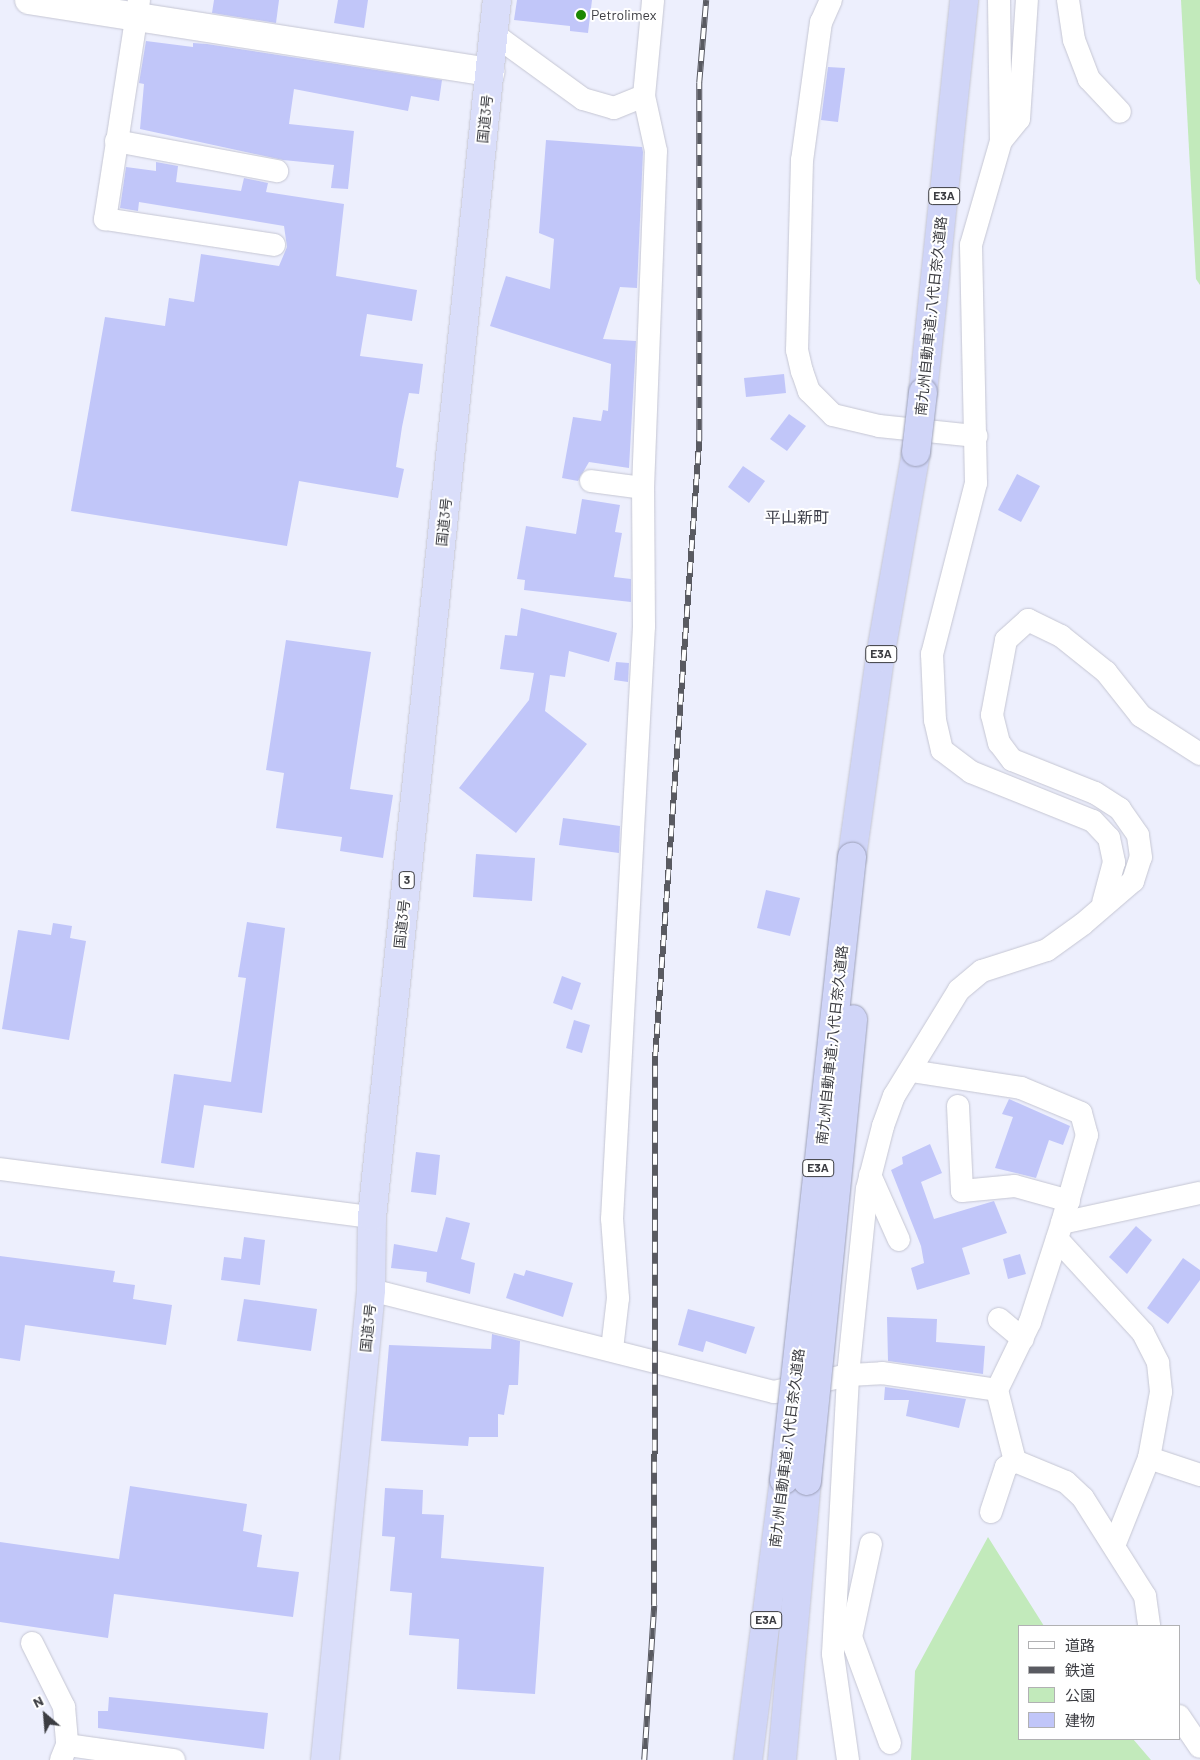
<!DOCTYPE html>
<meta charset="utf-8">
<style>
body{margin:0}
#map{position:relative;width:1200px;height:1760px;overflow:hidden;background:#edeffd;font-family:Barlow,"Noto Sans JP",sans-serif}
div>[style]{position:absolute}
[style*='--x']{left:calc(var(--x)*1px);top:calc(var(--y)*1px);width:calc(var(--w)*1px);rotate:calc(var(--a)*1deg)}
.green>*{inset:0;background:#c2eabb}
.building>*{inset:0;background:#c1c6f9}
.roads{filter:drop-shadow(0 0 1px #c5c6d3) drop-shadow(0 0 1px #c5c6d3)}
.minor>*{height:22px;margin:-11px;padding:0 11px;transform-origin:11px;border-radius:11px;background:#fff}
.tertiary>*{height:28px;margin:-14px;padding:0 14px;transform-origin:14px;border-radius:14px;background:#fff}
.trunk>*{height:28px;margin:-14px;padding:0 14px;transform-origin:14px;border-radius:14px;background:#dadefa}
.motorway>*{height:28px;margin:-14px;padding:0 14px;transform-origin:14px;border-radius:14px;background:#d0d5f8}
.rail>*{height:5.5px;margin-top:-2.75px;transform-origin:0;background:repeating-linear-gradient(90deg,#fff 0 11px,#595a61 0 22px);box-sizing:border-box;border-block:1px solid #595a61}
.bridges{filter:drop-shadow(0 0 1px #9ca0b8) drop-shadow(0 0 1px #9ca0b8)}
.motorway-bridge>*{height:28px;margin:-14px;padding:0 14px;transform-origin:14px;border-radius:14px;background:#d0d5f8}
.dots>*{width:14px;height:14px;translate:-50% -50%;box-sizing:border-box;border:2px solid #fff;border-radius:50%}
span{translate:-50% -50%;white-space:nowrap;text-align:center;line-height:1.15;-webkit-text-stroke:4px #fff;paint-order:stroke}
.shield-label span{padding:1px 4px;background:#fff;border:1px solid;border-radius:4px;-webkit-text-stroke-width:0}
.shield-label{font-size:12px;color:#3c3d42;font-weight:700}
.poi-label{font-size:14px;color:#3c3d42}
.left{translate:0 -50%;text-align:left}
.street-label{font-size:14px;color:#3c3d42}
.quarter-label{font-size:16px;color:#3d3e49}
.legend{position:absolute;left:1018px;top:1625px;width:162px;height:115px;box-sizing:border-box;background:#fff;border:1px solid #b1b1b3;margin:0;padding:6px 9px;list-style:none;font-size:15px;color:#3c3d42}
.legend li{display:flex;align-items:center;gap:10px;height:25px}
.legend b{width:25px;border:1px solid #b1b1b3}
.north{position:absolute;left:20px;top:1690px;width:50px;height:50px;-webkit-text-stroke:4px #fff;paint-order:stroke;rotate:333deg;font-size:14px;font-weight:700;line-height:20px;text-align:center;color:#3c3d42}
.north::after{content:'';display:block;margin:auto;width:18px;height:22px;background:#3c3d42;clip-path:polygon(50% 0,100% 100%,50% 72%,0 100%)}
</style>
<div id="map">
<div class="green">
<i style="clip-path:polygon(1181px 0,1200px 0,1200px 285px,1196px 279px)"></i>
<i style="clip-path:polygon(988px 1537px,1044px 1626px,1019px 1626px,1019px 1739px,1133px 1739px,1151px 1760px,911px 1760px,915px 1671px)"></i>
</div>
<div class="building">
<i style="clip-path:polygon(214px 0,279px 0,276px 23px,212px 13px)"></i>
<i style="clip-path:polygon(338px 0,368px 0,364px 28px,334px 23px)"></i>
<i style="clip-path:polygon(517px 0,592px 0,588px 33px,570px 31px,570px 26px,514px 20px)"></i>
<i style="clip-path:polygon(146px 41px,193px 47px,193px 43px,207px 44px,442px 80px,439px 101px,411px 96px,408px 111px,294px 89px,289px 124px,354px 131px,348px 189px,331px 188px,334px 165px,283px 160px,140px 129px,144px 84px,139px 83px)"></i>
<i style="clip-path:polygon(828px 67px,845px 68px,838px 122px,821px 120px)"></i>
<i style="clip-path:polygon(546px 140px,642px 147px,643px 152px,637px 288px,620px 287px,603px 339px,636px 341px,629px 468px,589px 462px,578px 481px,562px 478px,573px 417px,601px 421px,603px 410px,608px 411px,611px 364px,490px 326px,506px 276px,550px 289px,554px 239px,539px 233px)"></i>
<i style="clip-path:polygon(156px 162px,178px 166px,176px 182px,241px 191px,244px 178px,268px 183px,266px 192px,344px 204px,336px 276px,417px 290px,412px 321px,367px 314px,360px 356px,423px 364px,419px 394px,409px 393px,402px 427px,396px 467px,404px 469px,398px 498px,299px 481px,287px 546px,71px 511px,105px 317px,165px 326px,169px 298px,194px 302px,201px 254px,279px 266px,287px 247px,284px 226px,139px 202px,138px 211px,120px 208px,126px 167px,156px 171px)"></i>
<i style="clip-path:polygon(784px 374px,786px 393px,746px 397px,744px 378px)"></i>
<i style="clip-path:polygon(789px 414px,806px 426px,787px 451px,770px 439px)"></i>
<i style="clip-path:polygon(743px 466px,765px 481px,749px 503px,728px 487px)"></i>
<i style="clip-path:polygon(1017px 474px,1040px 486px,1021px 522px,998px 510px)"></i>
<i style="clip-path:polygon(582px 499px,620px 505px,615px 532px,622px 533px,614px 577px,631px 579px,631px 602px,524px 590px,525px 580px,517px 579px,526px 526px,576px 534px)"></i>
<i style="clip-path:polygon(521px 608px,617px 633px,609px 662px,569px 651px,565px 677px,550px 675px,545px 711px,587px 744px,516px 833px,459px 788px,529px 700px,534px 673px,500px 669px,505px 635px,517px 636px)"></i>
<i style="clip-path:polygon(286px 640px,371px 652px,350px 789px,393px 795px,383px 858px,340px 851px,342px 837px,276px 828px,284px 773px,266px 770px)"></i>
<i style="clip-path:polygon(616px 662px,629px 663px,628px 682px,614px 680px)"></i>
<i style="clip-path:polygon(563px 818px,620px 826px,619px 853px,559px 845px)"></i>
<i style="clip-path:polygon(476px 854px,535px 858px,532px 901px,473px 897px)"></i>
<i style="clip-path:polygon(766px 890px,800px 898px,790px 936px,757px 928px)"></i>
<i style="clip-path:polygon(247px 922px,285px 928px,262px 1113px,204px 1105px,194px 1168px,161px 1163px,174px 1074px,231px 1082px,246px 978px,238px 977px)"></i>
<i style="clip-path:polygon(53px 923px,72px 926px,70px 938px,86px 941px,69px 1040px,2px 1029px,18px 930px,51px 935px)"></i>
<i style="clip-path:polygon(562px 976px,581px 983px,572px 1010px,553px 1003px)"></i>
<i style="clip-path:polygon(574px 1020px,590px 1025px,582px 1053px,566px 1048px)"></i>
<i style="clip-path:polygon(1009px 1099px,1070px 1126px,1063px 1145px,1049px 1140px,1036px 1178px,995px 1168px,1013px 1117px,1002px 1114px)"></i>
<i style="clip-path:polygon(930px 1144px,942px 1173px,921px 1182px,934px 1219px,994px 1201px,1007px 1233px,962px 1248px,970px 1274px,917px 1290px,911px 1268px,924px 1263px,921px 1246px,891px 1170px,903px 1164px,902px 1157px)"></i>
<i style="clip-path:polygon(416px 1152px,440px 1155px,436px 1195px,411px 1192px)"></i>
<i style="clip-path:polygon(446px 1217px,470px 1223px,461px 1259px,475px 1263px,470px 1294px,426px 1282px,427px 1272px,391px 1268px,394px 1244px,437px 1252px)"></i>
<i style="clip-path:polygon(1136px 1226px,1152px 1240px,1127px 1274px,1109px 1257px)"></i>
<i style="clip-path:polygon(244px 1237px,265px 1240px,260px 1285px,221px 1280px,224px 1257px,241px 1259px)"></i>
<i style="clip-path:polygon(1020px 1254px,1026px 1274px,1008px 1279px,1003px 1259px)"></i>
<i style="clip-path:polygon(0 1256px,115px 1271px,113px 1282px,135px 1285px,133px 1299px,172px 1305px,166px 1345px,25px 1325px,20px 1361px,0 1358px)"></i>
<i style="clip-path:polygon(1183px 1258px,1200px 1270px,1200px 1280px,1168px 1324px,1147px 1308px)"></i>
<i style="clip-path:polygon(526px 1270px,573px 1283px,563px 1317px,506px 1298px,514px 1273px,524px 1276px)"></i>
<i style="clip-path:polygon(244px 1299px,317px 1309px,311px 1351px,237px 1341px)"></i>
<i style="clip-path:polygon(688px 1309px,755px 1327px,746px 1354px,706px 1341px,703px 1352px,678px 1345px)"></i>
<i style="clip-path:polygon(887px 1317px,937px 1319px,936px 1342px,985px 1346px,983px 1374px,888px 1361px)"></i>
<i style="clip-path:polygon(492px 1334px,520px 1341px,518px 1385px,509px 1385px,504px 1415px,498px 1414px,498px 1437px,469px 1437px,468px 1446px,381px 1441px,389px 1345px,491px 1349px)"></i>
<i style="clip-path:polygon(885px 1387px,966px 1399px,959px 1428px,906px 1416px,909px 1400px,884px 1400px)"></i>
<i style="clip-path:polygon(130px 1486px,247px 1504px,243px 1531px,262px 1535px,257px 1567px,299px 1572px,293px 1617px,114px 1594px,108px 1638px,0 1622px,0 1542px,119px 1559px)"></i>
<i style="clip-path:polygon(385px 1488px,423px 1490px,422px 1514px,444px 1515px,441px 1558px,544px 1567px,535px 1694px,457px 1689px,459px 1639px,409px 1635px,412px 1593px,390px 1591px,395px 1537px,382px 1536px)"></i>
<i style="clip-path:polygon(109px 1697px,268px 1713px,264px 1749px,98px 1728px,98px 1711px,108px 1711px)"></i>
</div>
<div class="roads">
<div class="minor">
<i style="--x:139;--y:0;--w:222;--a:98.8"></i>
<i style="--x:105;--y:219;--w:171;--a:8.7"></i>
<i style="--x:831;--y:0;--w:24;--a:114"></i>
<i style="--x:821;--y:22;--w:139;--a:97.8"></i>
<i style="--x:802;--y:160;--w:190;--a:91.5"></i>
<i style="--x:797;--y:350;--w:22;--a:77"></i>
<i style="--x:802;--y:371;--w:21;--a:71"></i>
<i style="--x:809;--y:391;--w:34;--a:45"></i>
<i style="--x:833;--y:415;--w:47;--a:13.4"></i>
<i style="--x:879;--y:426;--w:98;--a:5.9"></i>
<i style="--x:999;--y:0;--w:141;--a:89.2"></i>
<i style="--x:1001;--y:141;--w:108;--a:106.1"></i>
<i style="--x:971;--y:245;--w:238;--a:88.8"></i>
<i style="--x:976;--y:483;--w:177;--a:104.4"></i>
<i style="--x:932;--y:654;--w:66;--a:87.4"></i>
<i style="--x:935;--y:720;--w:31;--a:77"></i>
<i style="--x:942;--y:750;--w:36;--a:37"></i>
<i style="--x:971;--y:772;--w:131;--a:21.9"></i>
<i style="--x:1093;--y:821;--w:23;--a:47"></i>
<i style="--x:1109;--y:838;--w:25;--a:78"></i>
<i style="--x:1114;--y:862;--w:42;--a:105"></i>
<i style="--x:1068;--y:0;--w:40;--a:81.5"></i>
<i style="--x:1074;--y:40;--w:42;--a:69"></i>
<i style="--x:1089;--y:79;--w:45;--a:46.8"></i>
<i style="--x:495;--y:35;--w:109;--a:36"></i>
<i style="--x:583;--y:99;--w:32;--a:16"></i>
<i style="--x:614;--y:108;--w:32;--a:-22"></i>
<i style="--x:644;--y:96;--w:96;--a:-84.6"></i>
<i style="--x:116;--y:141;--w:164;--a:10.6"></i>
<i style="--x:1001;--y:141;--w:28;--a:-51"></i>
<i style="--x:1019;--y:119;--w:119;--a:-86.2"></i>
<i style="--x:591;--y:481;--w:52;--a:7.7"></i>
<i style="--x:911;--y:1071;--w:111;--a:8.8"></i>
<i style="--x:1021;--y:1088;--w:65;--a:22.6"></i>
<i style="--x:1081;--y:1113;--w:23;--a:75"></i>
<i style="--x:1087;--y:1135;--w:91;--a:105.9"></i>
<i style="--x:958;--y:1106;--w:85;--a:87.3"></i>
<i style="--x:962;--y:1191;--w:53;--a:-5.4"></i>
<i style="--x:1015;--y:1186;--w:56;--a:15.5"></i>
<i style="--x:0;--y:1169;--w:375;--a:7.4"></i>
<i style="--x:870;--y:1175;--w:71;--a:66"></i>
<i style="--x:1057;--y:1239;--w:127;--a:47.5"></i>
<i style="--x:1143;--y:1333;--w:34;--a:63"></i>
<i style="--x:1158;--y:1363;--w:29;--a:84"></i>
<i style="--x:1161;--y:1392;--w:67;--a:100.3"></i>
<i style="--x:1149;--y:1458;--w:95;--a:111.7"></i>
<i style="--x:371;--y:1290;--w:416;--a:14.2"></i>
<i style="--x:774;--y:1392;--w:76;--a:-12.9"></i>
<i style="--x:848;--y:1375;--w:34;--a:-3"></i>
<i style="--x:882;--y:1373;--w:116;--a:8.4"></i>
<i style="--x:999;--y:1319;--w:31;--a:40"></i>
<i style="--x:612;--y:1349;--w:51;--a:-83.3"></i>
<i style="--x:618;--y:1298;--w:79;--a:-94.3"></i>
<i style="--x:612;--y:1219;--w:594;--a:-86.91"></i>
<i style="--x:644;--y:626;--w:138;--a:-90.4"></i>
<i style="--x:643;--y:488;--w:337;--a:-87.8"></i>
<i style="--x:656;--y:151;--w:56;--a:-102.3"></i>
<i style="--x:997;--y:1390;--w:76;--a:-64.1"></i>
<i style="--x:1030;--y:1322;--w:104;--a:-72.1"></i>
<i style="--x:1062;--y:1223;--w:141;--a:-12.3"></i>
<i style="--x:997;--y:1390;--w:73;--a:75.8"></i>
<i style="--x:1015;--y:1461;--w:55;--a:22.4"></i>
<i style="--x:1066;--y:1482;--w:23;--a:43"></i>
<i style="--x:1083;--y:1498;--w:116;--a:57.7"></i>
<i style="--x:1145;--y:1596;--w:30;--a:82"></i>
<i style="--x:1149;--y:1458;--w:54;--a:18.4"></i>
<i style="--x:991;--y:1512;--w:47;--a:-71.6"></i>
<i style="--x:1006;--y:1467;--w:11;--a:-34"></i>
<i style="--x:835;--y:1625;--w:20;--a:37"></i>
<i style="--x:851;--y:1637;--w:95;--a:-77.9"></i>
<i style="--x:851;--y:1637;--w:113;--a:69.8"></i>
<i style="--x:32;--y:1643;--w:72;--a:63.4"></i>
<i style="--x:64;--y:1707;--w:38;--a:85"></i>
<i style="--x:67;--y:1745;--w:16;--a:112"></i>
<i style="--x:1179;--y:1716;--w:37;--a:56"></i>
<i style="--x:67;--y:1745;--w:108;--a:8"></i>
<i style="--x:848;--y:1760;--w:107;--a:-98.1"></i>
<i style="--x:833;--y:1654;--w:279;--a:-86.9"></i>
<i style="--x:848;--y:1375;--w:187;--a:-84.2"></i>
<i style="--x:867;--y:1189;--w:65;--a:-75.7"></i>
<i style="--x:883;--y:1126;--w:32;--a:-70"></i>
<i style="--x:894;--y:1096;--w:124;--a:-58.5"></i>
<i style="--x:959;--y:990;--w:30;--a:-40"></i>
<i style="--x:982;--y:971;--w:68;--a:-17.9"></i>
<i style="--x:1047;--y:950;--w:44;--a:-35.8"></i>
<i style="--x:1083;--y:924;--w:66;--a:-40.7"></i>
<i style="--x:1133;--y:881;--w:25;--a:-72"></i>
<i style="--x:1141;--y:857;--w:22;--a:-98"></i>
<i style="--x:1138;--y:835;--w:32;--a:-125"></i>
<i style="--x:1120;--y:809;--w:30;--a:-147"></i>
<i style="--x:1095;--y:793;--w:89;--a:-158.3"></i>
<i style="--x:1012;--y:760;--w:21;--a:-127"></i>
<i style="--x:999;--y:743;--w:29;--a:-104"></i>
<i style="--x:992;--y:715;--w:76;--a:-79.4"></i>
<i style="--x:1006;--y:640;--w:30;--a:-42"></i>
<i style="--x:1028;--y:620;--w:37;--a:26"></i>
<i style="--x:1061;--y:636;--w:58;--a:38.7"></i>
<i style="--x:1106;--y:672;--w:56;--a:51.5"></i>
<i style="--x:1141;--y:716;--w:70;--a:32.8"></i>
</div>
<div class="tertiary">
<i style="--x:29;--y:0;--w:467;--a:8.9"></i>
</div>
<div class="trunk">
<i style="--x:325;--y:1760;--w:472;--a:-84.4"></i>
<i style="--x:371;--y:1290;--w:73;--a:-89.2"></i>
<i style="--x:372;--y:1217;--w:1223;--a:-84.14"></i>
</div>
<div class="motorway">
<i style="--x:923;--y:392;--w:394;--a:-84"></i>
<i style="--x:852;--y:857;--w:202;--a:-82"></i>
<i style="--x:880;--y:657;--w:208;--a:-80"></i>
<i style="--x:748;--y:1760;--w:282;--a:-82.7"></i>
<i style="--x:782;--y:1760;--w:280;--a:-84.9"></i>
</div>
</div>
<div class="rail">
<i style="--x:644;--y:1760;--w:155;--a:-86.3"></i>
<i style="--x:654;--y:1605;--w:549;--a:-89.9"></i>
<i style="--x:655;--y:1056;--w:617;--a:-85.91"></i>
<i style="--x:699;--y:441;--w:358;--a:-90"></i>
<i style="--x:699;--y:83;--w:83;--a:-85.2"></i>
</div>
<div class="bridges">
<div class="motorway-bridge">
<i style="--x:916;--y:452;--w:60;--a:-83.3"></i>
<i style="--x:784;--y:1480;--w:627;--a:-83.77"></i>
<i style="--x:807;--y:1481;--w:464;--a:-84.3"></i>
</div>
</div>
<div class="dots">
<i style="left:581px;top:15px;background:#1c8801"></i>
</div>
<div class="shield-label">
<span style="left:944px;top:196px">E3A</span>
<span style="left:881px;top:654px">E3A</span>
<span style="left:407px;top:880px">3</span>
<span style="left:818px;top:1168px">E3A</span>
<span style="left:766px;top:1620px">E3A</span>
</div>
<div class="poi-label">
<span class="left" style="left:591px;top:15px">Petrolimex</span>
</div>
<div class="street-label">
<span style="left:485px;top:119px;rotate:-84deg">国道3号</span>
<span style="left:931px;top:316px;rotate:-84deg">南九州自動車道;八代日奈久道路</span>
<span style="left:444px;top:522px;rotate:-84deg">国道3号</span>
<span style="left:402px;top:924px;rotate:-84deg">国道3号</span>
<span style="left:832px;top:1045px;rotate:-84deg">南九州自動車道;八代日奈久道路</span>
<span style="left:368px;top:1328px;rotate:-84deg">国道3号</span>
<span style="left:787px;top:1448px;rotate:-83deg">南九州自動車道;八代日奈久道路</span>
</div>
<div class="quarter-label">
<span style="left:797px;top:517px">平山新町</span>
</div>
<ul class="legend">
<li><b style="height:6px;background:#fff"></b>道路</li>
<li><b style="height:6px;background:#595a61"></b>鉄道</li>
<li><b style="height:14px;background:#c2eabb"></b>公園</li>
<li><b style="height:14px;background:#c1c6f9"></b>建物</li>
</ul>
<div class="north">N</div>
</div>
